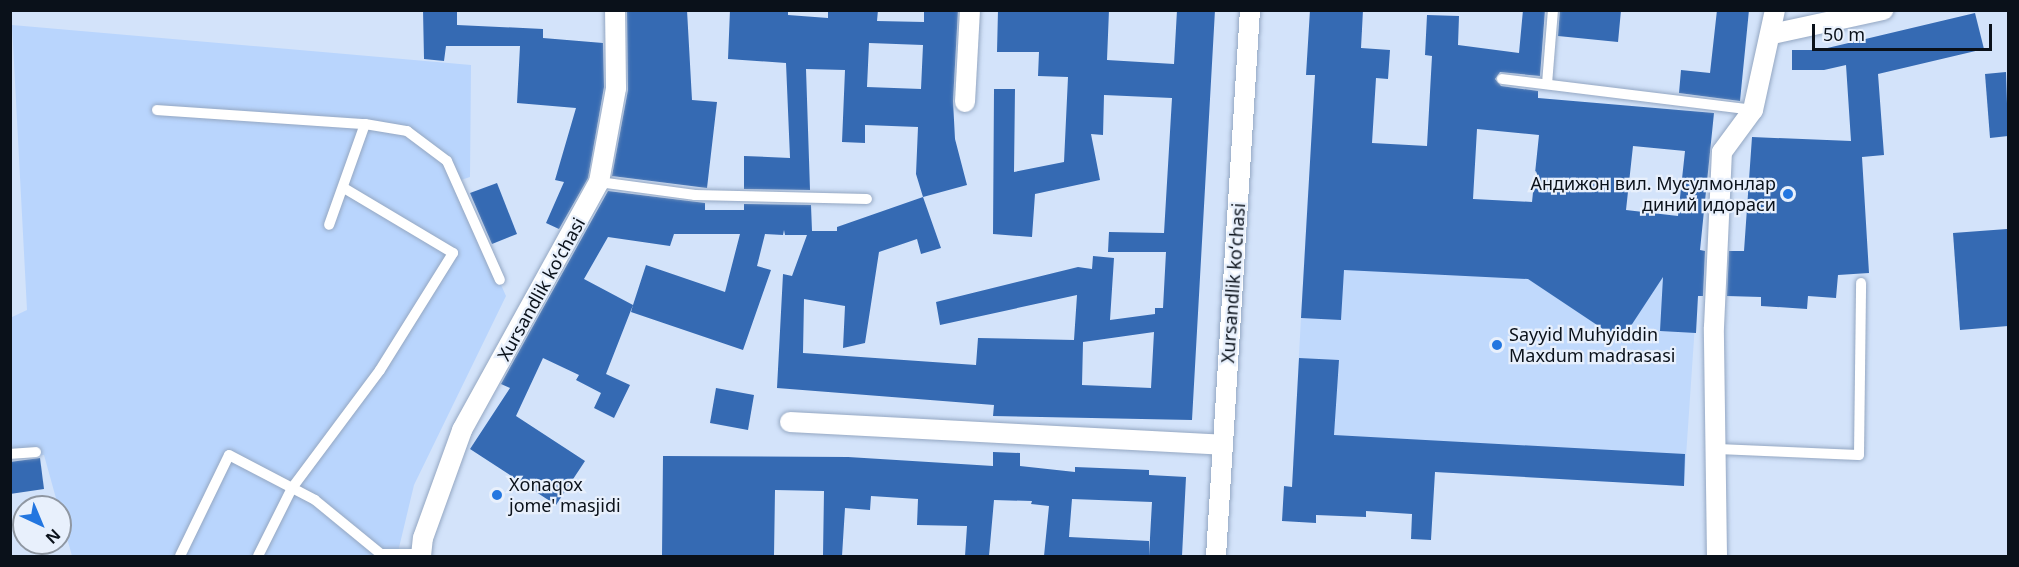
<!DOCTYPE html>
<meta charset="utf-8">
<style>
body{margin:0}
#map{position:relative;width:2019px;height:567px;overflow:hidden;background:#d3e3fa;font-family:"Noto Sans",sans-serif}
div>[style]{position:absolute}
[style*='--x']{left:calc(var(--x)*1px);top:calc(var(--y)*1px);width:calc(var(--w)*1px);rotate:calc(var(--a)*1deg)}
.built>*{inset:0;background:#c0d9fc}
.green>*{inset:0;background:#b9d5fd}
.building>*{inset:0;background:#356ab3}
.roads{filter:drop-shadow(0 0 2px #94a7c2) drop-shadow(0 0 2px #94a7c2)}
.lane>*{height:10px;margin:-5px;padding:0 5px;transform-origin:5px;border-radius:5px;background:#fff}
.street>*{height:20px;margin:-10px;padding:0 10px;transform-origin:10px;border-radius:10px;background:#fff}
.dots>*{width:16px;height:16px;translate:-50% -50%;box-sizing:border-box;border:3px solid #e8f0fc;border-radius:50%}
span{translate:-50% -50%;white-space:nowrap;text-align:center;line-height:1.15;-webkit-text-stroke:4.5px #e8f0fc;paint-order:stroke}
.poi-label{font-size:18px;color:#0a111a}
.right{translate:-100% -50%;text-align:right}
.left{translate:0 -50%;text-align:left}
.street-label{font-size:18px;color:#0a111a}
.frame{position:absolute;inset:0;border:12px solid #0a111a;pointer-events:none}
.north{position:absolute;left:12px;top:495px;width:60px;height:60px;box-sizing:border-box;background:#e8f0fc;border:2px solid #8f97a2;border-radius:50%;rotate:136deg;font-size:16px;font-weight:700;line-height:24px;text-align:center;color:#0a111a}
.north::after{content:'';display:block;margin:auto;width:21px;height:27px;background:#2376e0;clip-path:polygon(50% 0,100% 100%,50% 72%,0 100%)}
.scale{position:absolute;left:1812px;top:24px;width:180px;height:27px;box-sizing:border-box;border:3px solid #0a111a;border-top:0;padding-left:8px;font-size:18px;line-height:21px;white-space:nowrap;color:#0a111a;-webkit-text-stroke:4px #e8f0fc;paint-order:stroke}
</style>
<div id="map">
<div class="built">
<i style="clip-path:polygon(1308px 190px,1532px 202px,1532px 208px,1701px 236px,1684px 486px,1293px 464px)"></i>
</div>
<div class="green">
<i style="clip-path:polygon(12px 25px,471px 65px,470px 177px,455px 182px,506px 296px,414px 485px,397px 556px,72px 556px,44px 455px,11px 459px,10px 318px,27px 310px)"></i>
</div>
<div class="building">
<i style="clip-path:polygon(423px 10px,457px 10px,457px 25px,543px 29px,543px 38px,603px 43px,604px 87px,588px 178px,559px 229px,546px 223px,564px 182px,555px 180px,576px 108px,517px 103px,520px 46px,446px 46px,444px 61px,424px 59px)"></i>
<i style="clip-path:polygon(627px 10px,687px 10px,692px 100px,717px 102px,707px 188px,612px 176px,628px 90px)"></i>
<i style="clip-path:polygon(evenodd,730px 10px,788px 10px,788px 15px,828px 18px,828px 10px,878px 10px,877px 21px,924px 22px,924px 10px,958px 10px,953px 101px,955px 139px,967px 185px,923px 197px,916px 174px,918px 127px,865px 125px,865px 143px,842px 142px,845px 70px,806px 69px,810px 190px,744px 189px,744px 156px,790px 158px,786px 63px,728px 59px,730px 10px,869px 43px,923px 45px,921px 89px,867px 87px,869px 43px)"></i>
<i style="clip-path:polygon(evenodd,998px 10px,1109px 10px,1107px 60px,1174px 64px,1177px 10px,1215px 10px,1192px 420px,993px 416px,994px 405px,777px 388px,783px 274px,792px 276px,807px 235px,785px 235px,784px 230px,783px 235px,765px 234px,757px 266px,771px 270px,743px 350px,631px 312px,633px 305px,606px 374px,630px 385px,614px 418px,594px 408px,601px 393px,576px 380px,579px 375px,543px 358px,516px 416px,585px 461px,556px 505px,470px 449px,510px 388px,501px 384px,608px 191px,705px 203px,705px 210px,744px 210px,744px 204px,811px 205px,812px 231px,837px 231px,837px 227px,923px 197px,941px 248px,921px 254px,917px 239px,879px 252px,865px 343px,843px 348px,845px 306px,804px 299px,803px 353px,976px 365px,978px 338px,1074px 340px,1077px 295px,940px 325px,936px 302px,1078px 267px,1092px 269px,1093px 256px,1114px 258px,1110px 320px,1155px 314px,1155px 308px,1163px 308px,1166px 252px,1108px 252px,1109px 232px,1164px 233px,1172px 98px,1104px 95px,1103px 135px,1091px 134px,1100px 180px,1035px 194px,1032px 237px,993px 234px,994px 89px,1015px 89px,1014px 172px,1064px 162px,1068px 77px,1038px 76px,1039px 52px,997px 52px,998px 10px,674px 234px,740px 234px,725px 292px,646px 265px,633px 305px,584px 279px,608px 237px,670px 246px,674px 234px,998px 10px,1154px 332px,1151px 388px,1082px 385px,1083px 342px,1154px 332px)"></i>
<i style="clip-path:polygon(evenodd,1310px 10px,1363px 10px,1361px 48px,1390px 50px,1388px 79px,1376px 78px,1372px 143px,1427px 146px,1432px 56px,1425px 55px,1427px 15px,1459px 16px,1458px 45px,1519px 53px,1523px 10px,1545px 10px,1540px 76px,1500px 72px,1495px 79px,1501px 86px,1538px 91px,1538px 98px,1714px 113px,1700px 250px,1705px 251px,1703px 296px,1698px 296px,1696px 333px,1660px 331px,1663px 277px,1621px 341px,1528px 279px,1344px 270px,1341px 320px,1301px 318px,1315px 75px,1306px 75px,1310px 10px,1477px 129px,1539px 135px,1532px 202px,1473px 199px,1477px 129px,1310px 10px,1633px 146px,1685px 151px,1678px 216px,1626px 210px,1633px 146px)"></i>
<i style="clip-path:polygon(1560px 10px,1621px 10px,1618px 42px,1558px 36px)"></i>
<i style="clip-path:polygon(1717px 10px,1749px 10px,1740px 101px,1679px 93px,1681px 70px,1710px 73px)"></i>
<i style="clip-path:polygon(1975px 13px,1984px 49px,1878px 74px,1884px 155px,1862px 157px,1869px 273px,1838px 275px,1836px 298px,1808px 296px,1807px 309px,1761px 306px,1761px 297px,1727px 296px,1729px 251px,1744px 251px,1752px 137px,1851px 141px,1846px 65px,1824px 70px,1792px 70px,1792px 50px,1819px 50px)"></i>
<i style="clip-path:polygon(2006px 72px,2008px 136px,1990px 138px,1985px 74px)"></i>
<i style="clip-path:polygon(497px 183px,517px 234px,492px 244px,470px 193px)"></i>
<i style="clip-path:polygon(2007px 229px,2008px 326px,1960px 330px,1953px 233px)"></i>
<i style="clip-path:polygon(1299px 358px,1339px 360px,1334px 435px,1685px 454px,1684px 486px,1435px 472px,1431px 540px,1411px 539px,1412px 514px,1366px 511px,1366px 517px,1316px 515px,1316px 523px,1282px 521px,1284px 486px,1292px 487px)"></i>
<i style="clip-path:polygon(716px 388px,754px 395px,748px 430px,710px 423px)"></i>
<i style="clip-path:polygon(993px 452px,1020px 453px,1020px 466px,1075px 472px,1075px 467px,1149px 470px,1149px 475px,1186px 477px,1182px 556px,1149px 556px,1152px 502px,1072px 499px,1069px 537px,1149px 541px,1149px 556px,1044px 556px,1049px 506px,1031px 504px,1032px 501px,994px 500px,989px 556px,965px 556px,967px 526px,917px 525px,918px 499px,871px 496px,870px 510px,845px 508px,842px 556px,823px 556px,824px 491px,775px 490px,774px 556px,662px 556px,663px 456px,848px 457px,993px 466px)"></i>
<i style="clip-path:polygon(40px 458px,44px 489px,10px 494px,10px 462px)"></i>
</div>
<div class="roads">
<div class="lane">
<i style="--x:1502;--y:79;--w:253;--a:7"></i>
<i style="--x:1547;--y:84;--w:74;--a:-85.4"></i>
<i style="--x:157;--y:110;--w:208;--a:3.9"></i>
<i style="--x:365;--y:124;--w:107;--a:109.6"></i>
<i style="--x:365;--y:124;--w:43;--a:9.5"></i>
<i style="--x:407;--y:131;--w:50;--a:36.9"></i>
<i style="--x:447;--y:161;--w:130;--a:66"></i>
<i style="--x:599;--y:182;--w:97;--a:7.7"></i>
<i style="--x:695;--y:195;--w:172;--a:1.3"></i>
<i style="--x:1717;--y:449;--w:142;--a:2.4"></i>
<i style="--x:1859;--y:455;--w:172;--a:-89.3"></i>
<i style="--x:10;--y:454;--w:26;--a:-4"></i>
<i style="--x:180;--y:556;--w:112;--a:-64.1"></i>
<i style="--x:229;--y:455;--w:97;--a:27.6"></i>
<i style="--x:315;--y:500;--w:85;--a:39.3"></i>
<i style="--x:381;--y:554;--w:40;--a:0"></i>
<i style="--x:258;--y:556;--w:76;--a:-63.4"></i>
<i style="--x:292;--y:488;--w:147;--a:-53.3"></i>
<i style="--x:380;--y:370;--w:138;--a:-58"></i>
<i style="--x:453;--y:253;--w:127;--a:-149.2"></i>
</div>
<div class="street">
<i style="--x:1772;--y:34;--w:114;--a:-12.2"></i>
<i style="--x:965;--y:102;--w:92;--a:-86.9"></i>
<i style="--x:790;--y:422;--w:433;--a:3"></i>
<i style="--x:421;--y:556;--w:18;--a:-84"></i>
<i style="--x:423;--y:538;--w:115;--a:-70.1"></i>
<i style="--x:462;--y:430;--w:283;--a:-61.1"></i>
<i style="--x:599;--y:182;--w:96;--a:-79.7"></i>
<i style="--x:616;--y:88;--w:78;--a:-90.7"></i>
<i style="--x:1216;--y:556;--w:547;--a:-86.44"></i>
<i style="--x:1717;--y:556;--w:229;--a:-90.8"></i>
<i style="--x:1714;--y:327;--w:175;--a:-87.4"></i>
<i style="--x:1722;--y:152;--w:52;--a:-53.6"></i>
<i style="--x:1753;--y:110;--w:102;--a:-77.6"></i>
</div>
</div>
<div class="dots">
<i style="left:1788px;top:194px;background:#2376e0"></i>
<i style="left:1497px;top:345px;background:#2376e0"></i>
<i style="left:497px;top:495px;background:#2376e0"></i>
</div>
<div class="poi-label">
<span class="right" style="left:1776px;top:194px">Андижон вил. Мусулмонлар<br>диний идораси</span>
<span class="left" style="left:1509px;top:345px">Sayyid Muhyiddin<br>Maxdum madrasasi</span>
<span class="left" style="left:509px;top:495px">Xonaqox<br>jome' masjidi</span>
</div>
<div class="street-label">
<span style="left:1233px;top:283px;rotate:-86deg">Xursandlik koʻchasi</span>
<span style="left:541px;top:289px;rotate:-61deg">Xursandlik koʻchasi</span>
</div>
<div class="frame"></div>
<div class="north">N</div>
<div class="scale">50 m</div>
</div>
